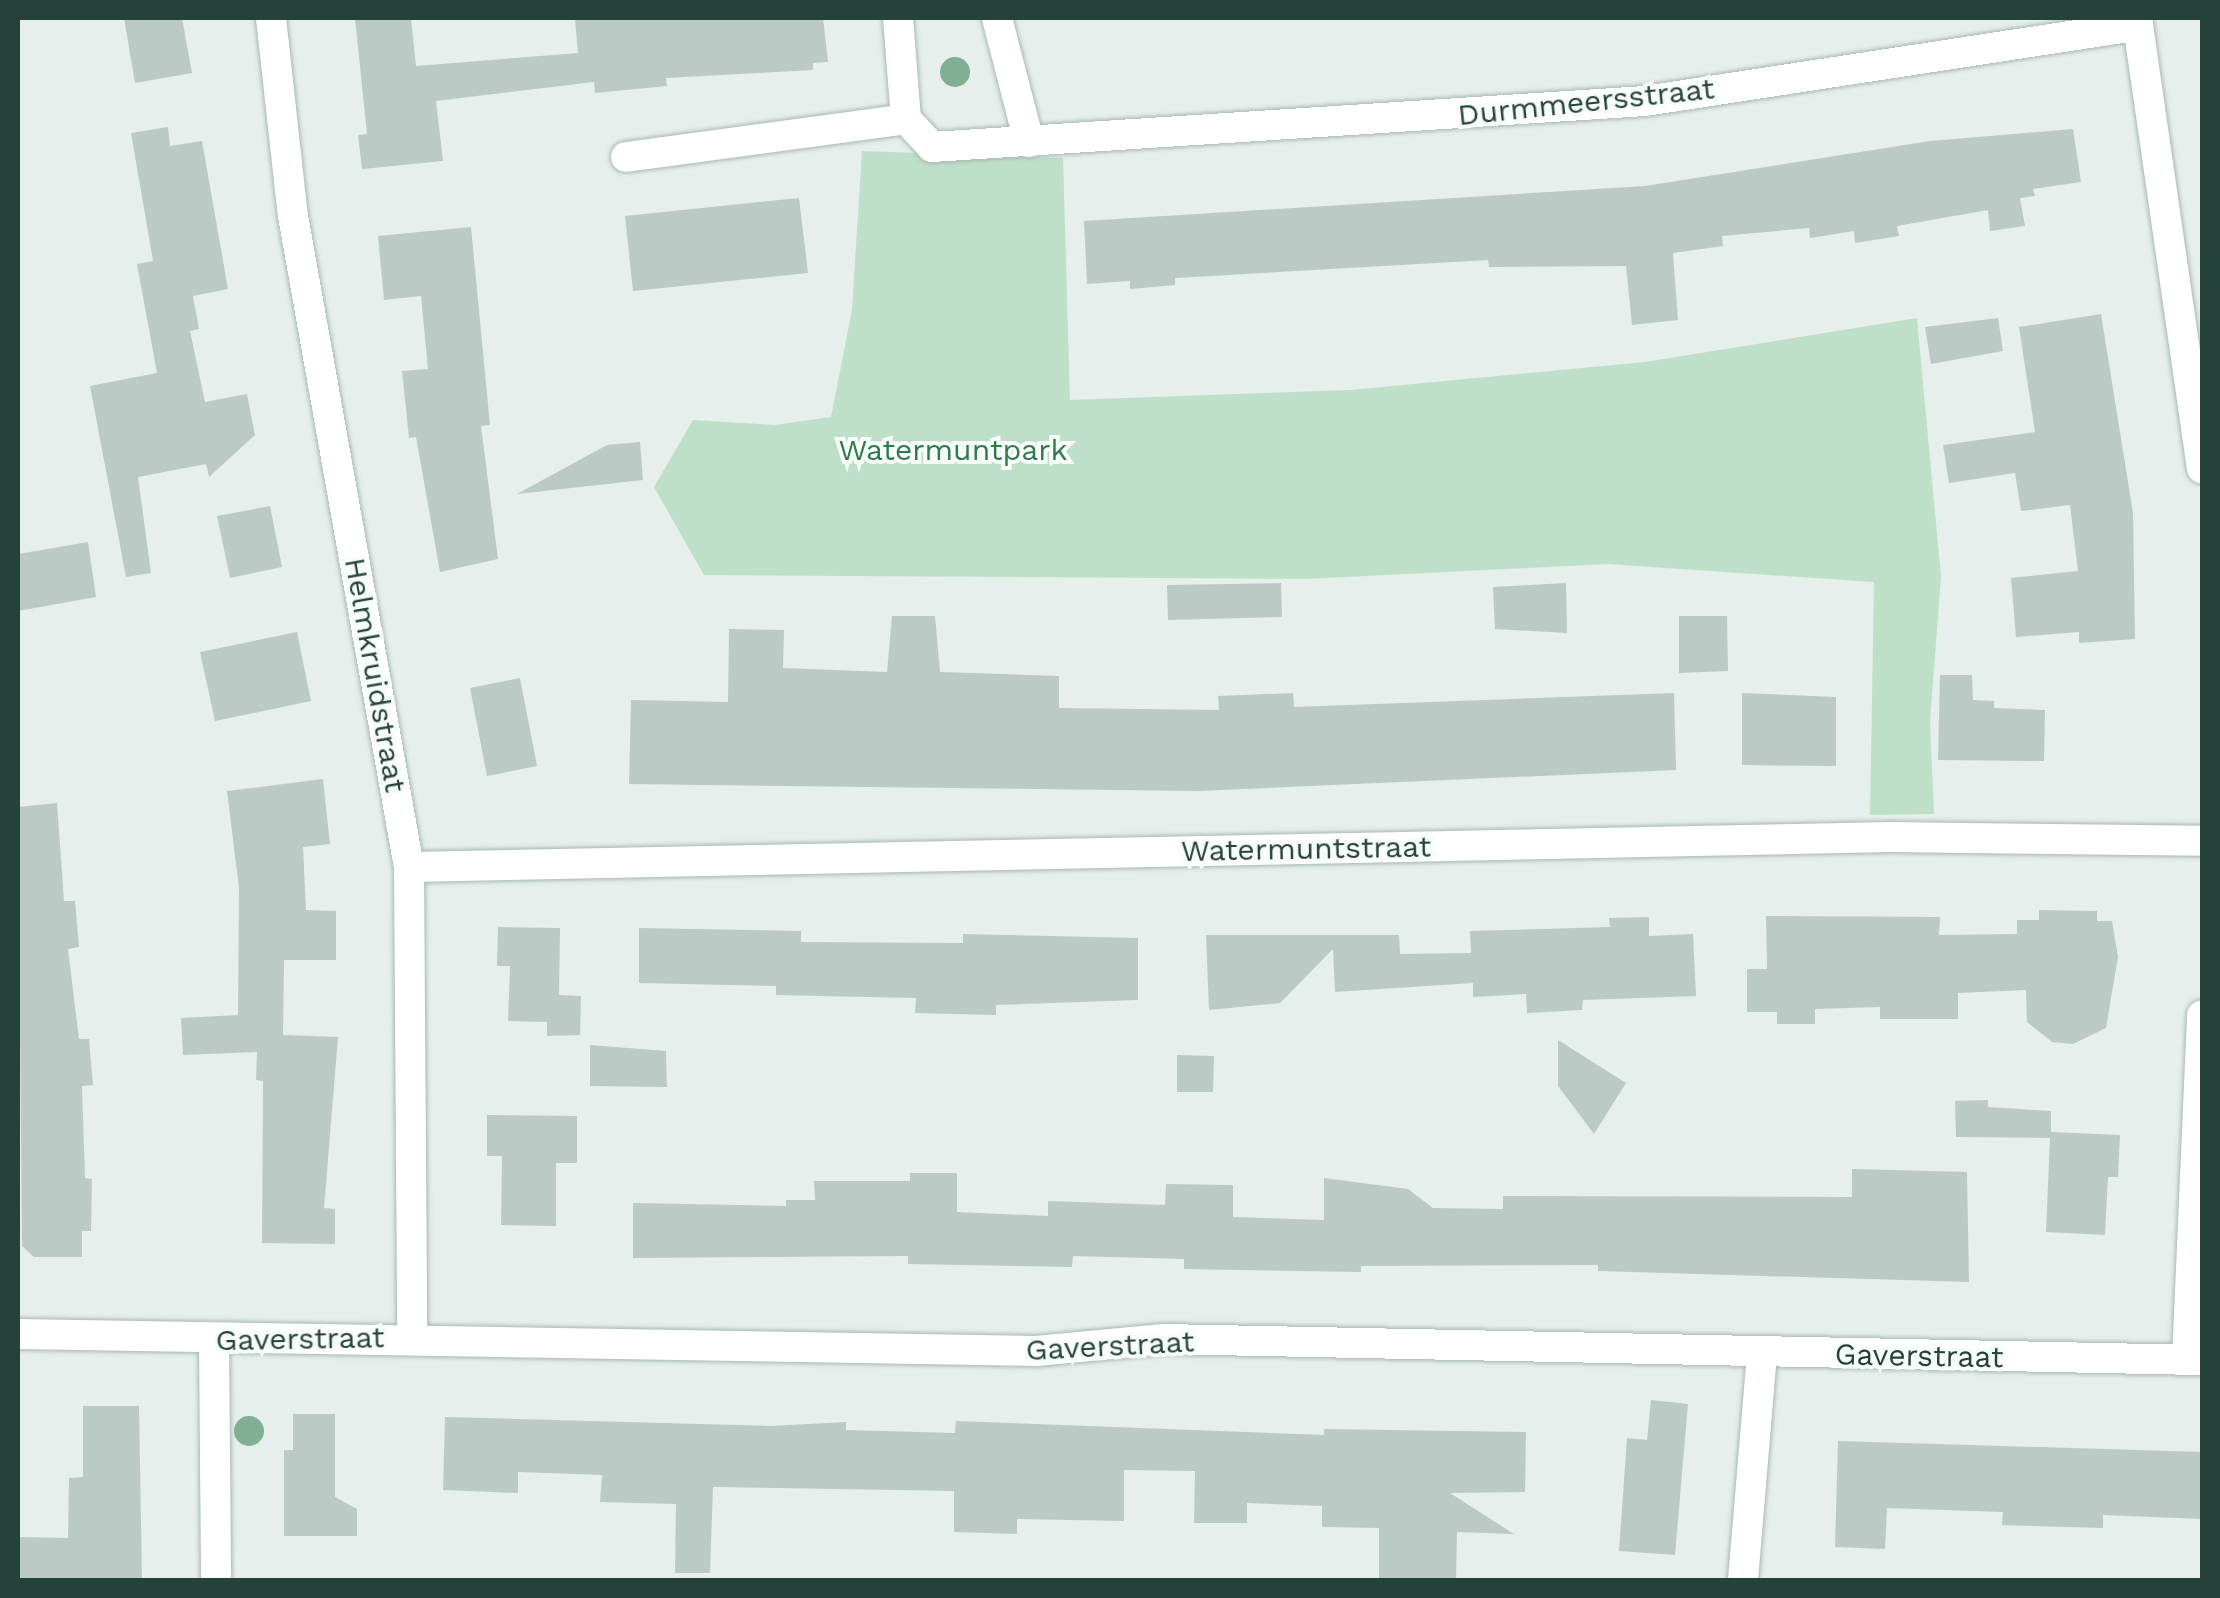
<!DOCTYPE html>
<style>
body{margin:0}
#map{position:relative;width:2220px;height:1598px;overflow:hidden;background:#e6efeb;font-family:"Work Sans",sans-serif}
div>[style]{position:absolute}
[style*='--x']{left:calc(var(--x)*1px);top:calc(var(--y)*1px);width:calc(var(--w)*1px);rotate:calc(var(--a)*1deg)}
.green>*{inset:0;background:#bfe0c8}
.building>*{inset:0;background:#bbcac4}
.roads{filter:drop-shadow(0 0 2px #a8b8b2) drop-shadow(0 0 2px #a8b8b2)}
.minor>*{height:30px;margin:-15px;padding:0 15px;transform-origin:15px;border-radius:15px;background:#fff}
.trees>*{width:30px;height:30px;margin:-15px;border-radius:50%;background:#80af93}
span{translate:-50% -50%;white-space:nowrap;text-align:center;line-height:1.15;-webkit-text-stroke:8px #f7fbf9;paint-order:stroke}
.street-label{font-size:30px;color:#24423a}
.park-label{font-size:30px;color:#2d7a4b}
.frame{position:absolute;inset:0;border:20px solid #24423a;pointer-events:none}
</style>
<div id="map">
<div class="green">
<i style="clip-path:polygon(862px 151px,1063px 158px,1070px 400px,1350px 390px,1645px 362px,1917px 318px,1941px 577px,1930px 722px,1934px 814px,1870px 815px,1874px 582px,1607px 564px,1306px 579px,704px 575px,654px 487px,693px 420px,775px 425px,831px 417px,852px 310px)"></i>
</div>
<div class="building">
<i style="clip-path:polygon(124px 18px,182px 18px,192px 73px,135px 83px)"></i>
<i style="clip-path:polygon(355px 18px,411px 18px,416px 66px,578px 53px,575px 20px,823px 18px,828px 62px,813px 63px,813px 70px,666px 78px,667px 86px,595px 93px,594px 82px,436px 101px,443px 161px,362px 169px,358px 135px,367px 134px)"></i>
<i style="clip-path:polygon(168px 127px,170px 146px,202px 141px,228px 289px,193px 296px,199px 329px,190px 331px,205px 402px,247px 394px,255px 435px,209px 477px,206px 464px,138px 477px,151px 573px,126px 577px,90px 386px,157px 373px,137px 264px,153px 261px,131px 133px)"></i>
<i style="clip-path:polygon(2073px 129px,2081px 182px,2033px 189px,2035px 196px,2020px 198px,2025px 226px,1990px 231px,1988px 210px,1897px 226px,1899px 236px,1855px 243px,1854px 231px,1810px 238px,1809px 228px,1722px 236px,1723px 246px,1673px 253px,1678px 320px,1632px 325px,1626px 266px,1489px 267px,1488px 260px,1175px 278px,1175px 285px,1130px 289px,1130px 281px,1087px 284px,1084px 221px,1645px 186px,1930px 141px)"></i>
<i style="clip-path:polygon(799px 198px,808px 273px,633px 291px,625px 216px)"></i>
<i style="clip-path:polygon(471px 227px,490px 425px,481px 426px,498px 559px,440px 572px,416px 437px,409px 438px,402px 371px,428px 369px,421px 296px,384px 300px,378px 236px)"></i>
<i style="clip-path:polygon(2101px 314px,2133px 513px,2135px 639px,2079px 643px,2079px 632px,2016px 637px,2011px 578px,2078px 571px,2070px 505px,2021px 511px,2015px 473px,1949px 483px,1943px 445px,2035px 432px,2019px 327px)"></i>
<i style="clip-path:polygon(1998px 318px,2003px 351px,1931px 364px,1925px 327px)"></i>
<i style="clip-path:polygon(640px 442px,643px 480px,517px 494px,607px 445px)"></i>
<i style="clip-path:polygon(270px 506px,282px 567px,230px 578px,217px 516px)"></i>
<i style="clip-path:polygon(88px 542px,96px 597px,18px 611px,18px 554px)"></i>
<i style="clip-path:polygon(1281px 583px,1282px 617px,1168px 620px,1167px 585px)"></i>
<i style="clip-path:polygon(1566px 583px,1567px 633px,1495px 629px,1493px 587px)"></i>
<i style="clip-path:polygon(892px 616px,935px 616px,940px 672px,1059px 676px,1059px 708px,1219px 710px,1218px 696px,1293px 693px,1294px 707px,1674px 693px,1676px 770px,1198px 791px,629px 784px,631px 700px,728px 702px,729px 629px,784px 630px,783px 668px,887px 672px)"></i>
<i style="clip-path:polygon(1679px 616px,1727px 616px,1728px 671px,1679px 673px)"></i>
<i style="clip-path:polygon(297px 632px,311px 701px,215px 721px,200px 652px)"></i>
<i style="clip-path:polygon(1940px 675px,1972px 675px,1973px 700px,1994px 701px,1994px 708px,2045px 710px,2044px 761px,1938px 760px)"></i>
<i style="clip-path:polygon(520px 678px,537px 766px,487px 776px,470px 688px)"></i>
<i style="clip-path:polygon(1742px 693px,1836px 697px,1836px 766px,1742px 765px)"></i>
<i style="clip-path:polygon(323px 779px,330px 844px,303px 847px,306px 910px,336px 911px,336px 960px,284px 960px,283px 1035px,338px 1037px,324px 1208px,335px 1209px,335px 1244px,262px 1243px,263px 1081px,256px 1080px,257px 1052px,183px 1055px,181px 1018px,238px 1015px,239px 888px,227px 791px)"></i>
<i style="clip-path:polygon(57px 803px,64px 901px,75px 901px,79px 947px,68px 949px,79px 1039px,89px 1039px,93px 1085px,82px 1086px,85px 1178px,92px 1179px,91px 1231px,82px 1231px,82px 1257px,34px 1257px,22px 1246px,18px 807px)"></i>
<i style="clip-path:polygon(2039px 910px,2097px 911px,2097px 921px,2112px 921px,2118px 957px,2106px 1028px,2073px 1044px,2052px 1042px,2027px 1022px,2026px 990px,1958px 993px,1958px 1019px,1880px 1019px,1880px 1007px,1815px 1009px,1815px 1024px,1777px 1024px,1777px 1012px,1747px 1012px,1747px 969px,1767px 969px,1766px 916px,1940px 917px,1939px 935px,2017px 934px,2017px 920px,2039px 920px)"></i>
<i style="clip-path:polygon(1649px 917px,1649px 936px,1693px 934px,1696px 996px,1583px 1000px,1582px 1010px,1527px 1013px,1526px 994px,1473px 997px,1473px 983px,1335px 992px,1333px 949px,1280px 1003px,1209px 1010px,1206px 935px,1399px 935px,1400px 954px,1471px 953px,1470px 931px,1610px 927px,1609px 918px)"></i>
<i style="clip-path:polygon(498px 927px,560px 928px,559px 995px,581px 996px,580px 1035px,547px 1036px,547px 1022px,508px 1021px,510px 966px,497px 966px)"></i>
<i style="clip-path:polygon(639px 928px,801px 931px,801px 942px,963px 943px,963px 934px,1138px 938px,1138px 1000px,996px 1005px,996px 1015px,915px 1013px,916px 998px,776px 995px,776px 986px,639px 983px)"></i>
<i style="clip-path:polygon(1558px 1040px,1626px 1083px,1594px 1134px,1558px 1086px)"></i>
<i style="clip-path:polygon(590px 1045px,666px 1051px,667px 1087px,590px 1086px)"></i>
<i style="clip-path:polygon(1177px 1055px,1214px 1056px,1213px 1092px,1177px 1092px)"></i>
<i style="clip-path:polygon(1988px 1100px,1988px 1107px,2051px 1111px,2051px 1132px,2120px 1135px,2118px 1177px,2108px 1177px,2105px 1235px,2046px 1232px,2050px 1138px,1956px 1137px,1955px 1101px)"></i>
<i style="clip-path:polygon(487px 1115px,577px 1116px,577px 1163px,556px 1163px,556px 1226px,501px 1225px,502px 1156px,487px 1156px)"></i>
<i style="clip-path:polygon(1852px 1169px,1967px 1172px,1969px 1282px,1598px 1271px,1598px 1265px,1361px 1266px,1361px 1272px,1184px 1269px,1184px 1259px,1073px 1256px,1072px 1267px,908px 1264px,908px 1256px,633px 1258px,633px 1203px,786px 1206px,786px 1200px,815px 1200px,814px 1181px,910px 1181px,910px 1173px,957px 1173px,957px 1212px,1048px 1216px,1048px 1201px,1165px 1205px,1166px 1184px,1233px 1185px,1233px 1217px,1324px 1220px,1324px 1178px,1408px 1189px,1433px 1208px,1503px 1209px,1503px 1196px,1852px 1197px)"></i>
<i style="clip-path:polygon(1651px 1400px,1688px 1404px,1675px 1555px,1619px 1551px,1627px 1438px,1647px 1440px)"></i>
<i style="clip-path:polygon(83px 1406px,139px 1406px,142px 1580px,18px 1580px,18px 1537px,68px 1538px,69px 1478px,83px 1477px)"></i>
<i style="clip-path:polygon(293px 1414px,335px 1414px,335px 1497px,357px 1509px,357px 1536px,284px 1536px,284px 1450px,293px 1450px)"></i>
<i style="clip-path:polygon(445px 1417px,771px 1426px,846px 1422px,846px 1430px,955px 1433px,956px 1421px,1324px 1435px,1324px 1429px,1526px 1432px,1525px 1492px,1450px 1493px,1514px 1534px,1457px 1532px,1456px 1580px,1379px 1580px,1379px 1528px,1322px 1527px,1322px 1506px,1247px 1503px,1247px 1523px,1194px 1523px,1195px 1471px,1124px 1470px,1124px 1521px,1017px 1519px,1017px 1534px,954px 1532px,954px 1491px,713px 1487px,710px 1573px,675px 1573px,676px 1504px,600px 1502px,602px 1475px,518px 1472px,518px 1493px,443px 1490px)"></i>
<i style="clip-path:polygon(1838px 1441px,2202px 1452px,2202px 1519px,2103px 1515px,2103px 1528px,2002px 1525px,2003px 1512px,1887px 1508px,1885px 1549px,1835px 1547px)"></i>
</div>
<div class="roads">
<div class="minor">
<i style="--x:271;--y:18;--w:199;--a:83.7"></i>
<i style="--x:293;--y:216;--w:661;--a:79.9"></i>
<i style="--x:409;--y:867;--w:471;--a:89.6"></i>
<i style="--x:898;--y:18;--w:101;--a:85.5"></i>
<i style="--x:906;--y:119;--w:38;--a:47"></i>
<i style="--x:932;--y:147;--w:714;--a:-3.69"></i>
<i style="--x:1645;--y:101;--w:499;--a:-8.7"></i>
<i style="--x:997;--y:18;--w:128;--a:75.5"></i>
<i style="--x:2137;--y:18;--w:455;--a:81.8"></i>
<i style="--x:626;--y:157;--w:283;--a:-7.7"></i>
<i style="--x:409;--y:867;--w:1483;--a:-1.16"></i>
<i style="--x:1892;--y:837;--w:310;--a:0.7"></i>
<i style="--x:18;--y:1334;--w:1018;--a:0.96"></i>
<i style="--x:1036;--y:1351;--w:128;--a:-5.4"></i>
<i style="--x:1163;--y:1339;--w:1039;--a:1.16"></i>
<i style="--x:214;--y:1340;--w:240;--a:89.5"></i>
<i style="--x:2187;--y:1360;--w:345;--a:-87.5"></i>
<i style="--x:1743;--y:1580;--w:227;--a:-85.2"></i>
</div>
</div>
<div class="trees">
<i style="left:955px;top:72px"></i>
<i style="left:249px;top:1431px"></i>
</div>
<div class="street-label">
<span style="left:1586px;top:102px;rotate:-6deg">Durmmeersstraat</span>
<span style="left:375px;top:675px;rotate:80deg">Helmkruidstraat</span>
<span style="left:1306px;top:849px;rotate:-1deg">Watermuntstraat</span>
<span style="left:300px;top:1339px;rotate:-1deg">Gaverstraat</span>
<span style="left:1110px;top:1346px;rotate:-3deg">Gaverstraat</span>
<span style="left:1919px;top:1356px;rotate:1deg">Gaverstraat</span>
</div>
<div class="park-label">
<span style="left:953px;top:450px">Watermuntpark</span>
</div>
<div class="frame"></div>
</div>
